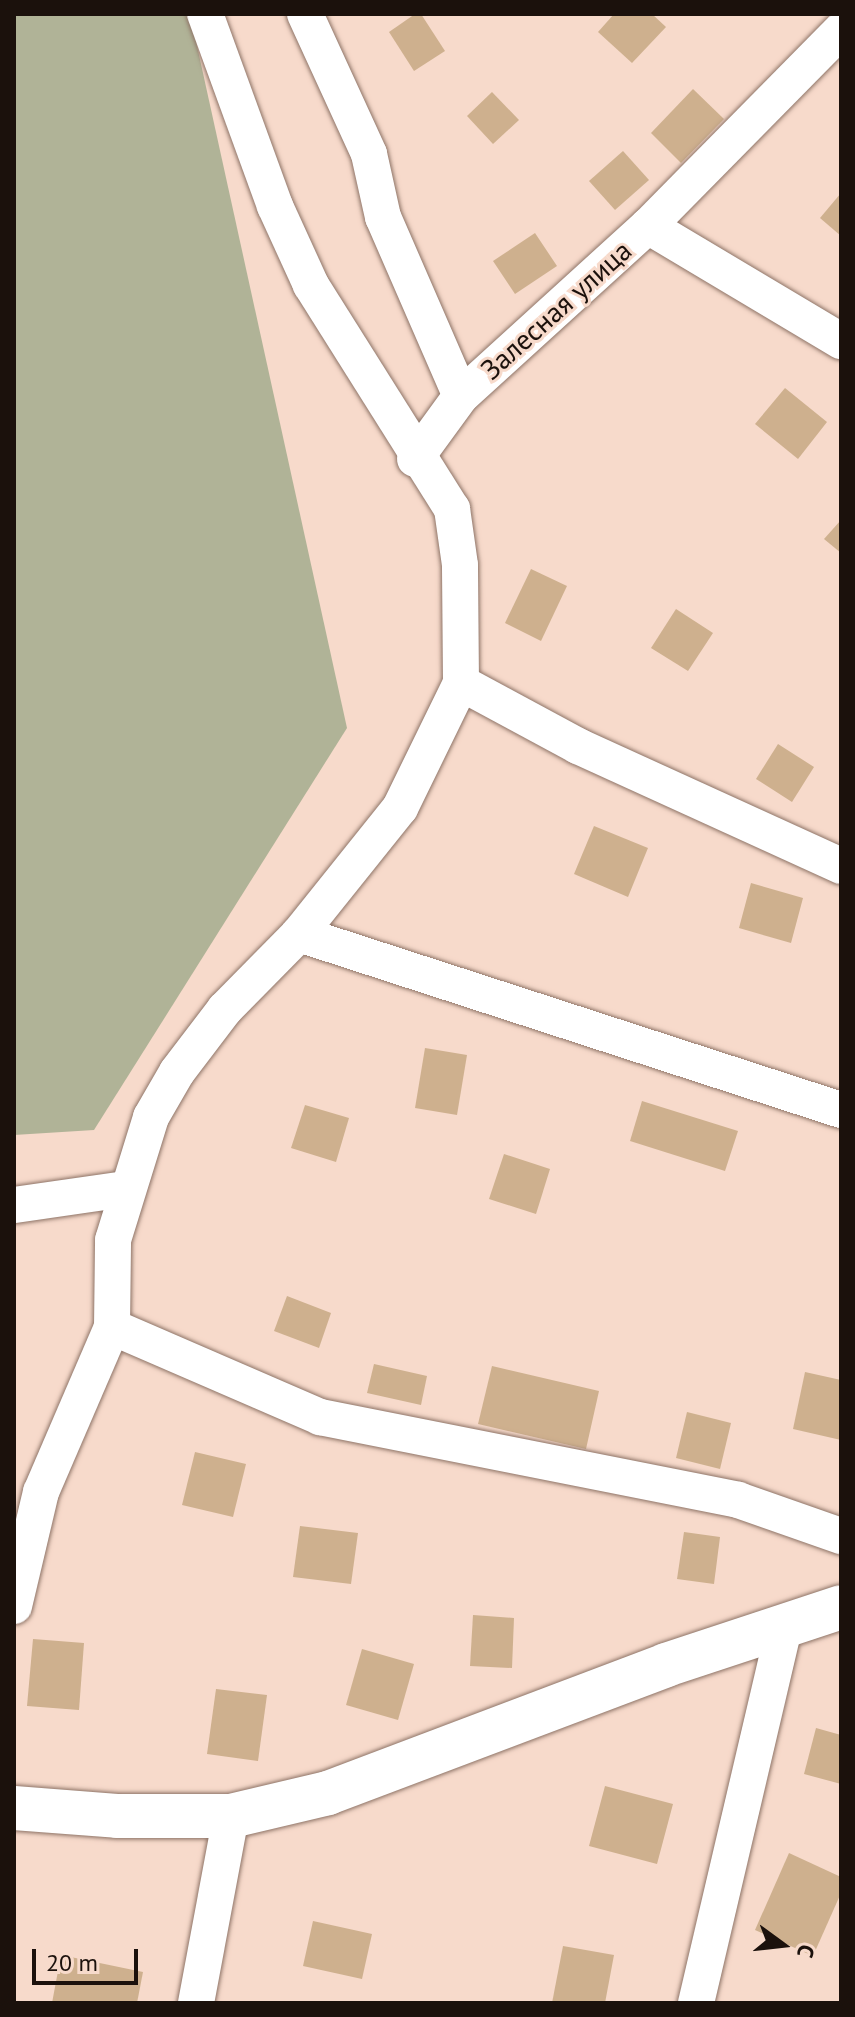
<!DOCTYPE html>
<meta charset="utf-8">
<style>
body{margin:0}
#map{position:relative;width:855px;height:2017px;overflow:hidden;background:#f7dacb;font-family:"PT Sans",sans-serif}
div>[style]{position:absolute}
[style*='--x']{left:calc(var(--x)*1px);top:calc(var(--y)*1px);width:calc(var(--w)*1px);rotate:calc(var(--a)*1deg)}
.green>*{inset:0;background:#b0b397}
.building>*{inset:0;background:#ceb08e}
.roads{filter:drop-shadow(0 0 2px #8e7467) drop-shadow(0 0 2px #8e7467)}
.minor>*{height:36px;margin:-18px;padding:0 18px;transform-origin:18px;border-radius:18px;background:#fff}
.tertiary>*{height:44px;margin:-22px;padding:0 22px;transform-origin:22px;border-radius:22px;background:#fff}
span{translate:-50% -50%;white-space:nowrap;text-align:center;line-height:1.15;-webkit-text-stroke:6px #f7dacb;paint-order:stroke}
.street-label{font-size:28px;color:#1b110c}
.frame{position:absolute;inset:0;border:16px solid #1b110c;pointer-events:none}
.north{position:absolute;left:743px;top:1905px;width:80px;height:80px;-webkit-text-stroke:6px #f7dacb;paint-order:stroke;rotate:105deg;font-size:22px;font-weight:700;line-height:32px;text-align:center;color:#1b110c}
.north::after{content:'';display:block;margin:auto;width:28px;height:36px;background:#1b110c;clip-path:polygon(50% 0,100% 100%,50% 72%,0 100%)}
.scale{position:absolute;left:32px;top:1949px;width:106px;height:36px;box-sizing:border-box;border:4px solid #1b110c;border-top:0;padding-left:10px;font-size:24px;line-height:28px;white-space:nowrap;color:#1b110c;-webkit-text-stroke:6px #f7dacb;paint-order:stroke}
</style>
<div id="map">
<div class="green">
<i style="clip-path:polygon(14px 14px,190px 14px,347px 728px,94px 1130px,14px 1135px)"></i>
</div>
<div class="building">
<i style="clip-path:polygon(415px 14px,421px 14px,445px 51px,414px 71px,389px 32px)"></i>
<i style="clip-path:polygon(614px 14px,652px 14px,666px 27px,632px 63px,598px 32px)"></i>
<i style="clip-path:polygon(693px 89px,724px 119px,681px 163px,651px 133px)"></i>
<i style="clip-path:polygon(492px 92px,519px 120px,493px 144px,467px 116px)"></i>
<i style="clip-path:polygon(623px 151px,649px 180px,615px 210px,589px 181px)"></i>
<i style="clip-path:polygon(841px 193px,841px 236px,820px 218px)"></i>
<i style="clip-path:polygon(535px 233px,557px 266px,515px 294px,493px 261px)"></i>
<i style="clip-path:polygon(785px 388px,827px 422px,798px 459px,755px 424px)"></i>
<i style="clip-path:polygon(841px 520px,841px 553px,824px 539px)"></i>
<i style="clip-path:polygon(531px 569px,567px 586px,541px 641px,505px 623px)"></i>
<i style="clip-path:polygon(676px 609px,713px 633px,688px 671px,651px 648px)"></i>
<i style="clip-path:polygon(778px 744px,814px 767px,792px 802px,756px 779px)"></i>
<i style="clip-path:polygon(594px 826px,648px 848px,628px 897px,574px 874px)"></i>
<i style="clip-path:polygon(751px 883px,803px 898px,791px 943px,739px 928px)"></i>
<i style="clip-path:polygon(425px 1048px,467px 1055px,457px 1115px,415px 1108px)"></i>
<i style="clip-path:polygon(642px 1101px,738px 1131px,725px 1171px,630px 1141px)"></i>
<i style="clip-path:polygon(305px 1105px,349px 1118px,336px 1162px,291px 1148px)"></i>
<i style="clip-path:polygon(504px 1154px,550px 1169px,536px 1214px,489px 1199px)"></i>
<i style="clip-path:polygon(287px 1296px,331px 1313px,319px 1348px,274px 1331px)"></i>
<i style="clip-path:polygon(374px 1364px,427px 1376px,421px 1405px,367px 1393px)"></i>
<i style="clip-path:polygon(492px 1366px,599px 1391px,586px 1449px,478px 1424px)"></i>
<i style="clip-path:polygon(805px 1372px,841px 1380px,841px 1440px,793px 1429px)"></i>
<i style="clip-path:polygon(687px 1412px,731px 1423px,720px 1469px,676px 1458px)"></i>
<i style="clip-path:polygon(195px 1452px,246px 1464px,233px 1517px,182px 1505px)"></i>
<i style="clip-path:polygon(300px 1526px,358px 1533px,351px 1584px,293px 1577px)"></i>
<i style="clip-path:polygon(684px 1532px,720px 1537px,714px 1584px,677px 1579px)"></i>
<i style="clip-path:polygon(473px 1615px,514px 1618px,512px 1668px,470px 1666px)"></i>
<i style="clip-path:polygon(33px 1639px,84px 1643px,79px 1710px,27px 1706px)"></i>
<i style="clip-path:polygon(362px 1649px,414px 1664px,398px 1720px,346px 1705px)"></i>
<i style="clip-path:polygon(216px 1689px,267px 1695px,258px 1761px,207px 1754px)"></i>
<i style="clip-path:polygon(816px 1728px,841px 1735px,841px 1784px,804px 1774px)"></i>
<i style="clip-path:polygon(605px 1786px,673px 1804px,657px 1864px,589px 1846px)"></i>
<i style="clip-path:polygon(789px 1853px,841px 1877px,841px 1893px,813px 1956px,755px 1930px)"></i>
<i style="clip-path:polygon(313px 1921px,372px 1934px,362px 1979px,303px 1966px)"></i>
<i style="clip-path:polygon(563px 1946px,614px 1955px,605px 2003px,552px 2003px)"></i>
<i style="clip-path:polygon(61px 1955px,143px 1972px,137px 2003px,52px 2003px)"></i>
</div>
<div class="roads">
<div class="minor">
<i style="--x:305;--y:14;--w:154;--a:65.4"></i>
<i style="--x:369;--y:154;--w:65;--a:77.5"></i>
<i style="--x:383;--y:217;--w:195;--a:66.5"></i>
<i style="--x:648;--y:226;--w:275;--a:-45.4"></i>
<i style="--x:415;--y:459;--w:78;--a:-53.9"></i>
<i style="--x:461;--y:396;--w:253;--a:-42.3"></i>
<i style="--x:648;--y:226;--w:225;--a:30.8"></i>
<i style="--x:461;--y:683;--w:133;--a:28.3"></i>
<i style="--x:578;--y:746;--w:289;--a:24.5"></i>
<i style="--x:299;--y:934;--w:570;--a:17.99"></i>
<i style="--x:14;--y:1205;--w:112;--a:-8.2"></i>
<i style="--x:112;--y:1327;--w:227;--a:23.4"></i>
<i style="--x:320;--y:1417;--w:426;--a:11.2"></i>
<i style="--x:738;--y:1500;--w:109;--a:19.3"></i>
<i style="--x:14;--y:1606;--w:117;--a:-76.7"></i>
<i style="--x:41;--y:1492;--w:180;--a:-66.7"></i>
<i style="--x:112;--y:1327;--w:87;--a:-89.3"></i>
<i style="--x:113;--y:1240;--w:129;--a:-72.8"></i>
<i style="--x:151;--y:1117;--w:52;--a:-60"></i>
<i style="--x:177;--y:1072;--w:79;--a:-52.7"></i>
<i style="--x:225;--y:1009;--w:105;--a:-45.4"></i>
<i style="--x:299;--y:934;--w:161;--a:-51.3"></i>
<i style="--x:400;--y:808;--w:139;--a:-64"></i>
<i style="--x:461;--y:683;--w:118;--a:-90.5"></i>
<i style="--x:460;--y:565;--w:57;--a:-98.1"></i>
<i style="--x:452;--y:509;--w:265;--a:-122.2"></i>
<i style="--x:311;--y:285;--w:87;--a:-114.5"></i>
<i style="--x:275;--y:206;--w:204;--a:-110"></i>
<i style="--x:196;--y:2003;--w:190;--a:-79.4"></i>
<i style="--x:696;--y:2003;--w:390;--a:-76.8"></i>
</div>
<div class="tertiary">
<i style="--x:14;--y:1808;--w:103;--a:4.4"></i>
<i style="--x:117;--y:1816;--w:114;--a:0"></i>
<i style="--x:231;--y:1816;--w:100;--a:-13.3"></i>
<i style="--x:328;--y:1793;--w:361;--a:-20.7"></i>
<i style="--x:666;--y:1665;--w:184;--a:-18.3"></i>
</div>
</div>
<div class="street-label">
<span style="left:556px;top:310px;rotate:-42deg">Залесная улица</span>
</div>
<div class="frame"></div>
<div class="north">С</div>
<div class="scale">20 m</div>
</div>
